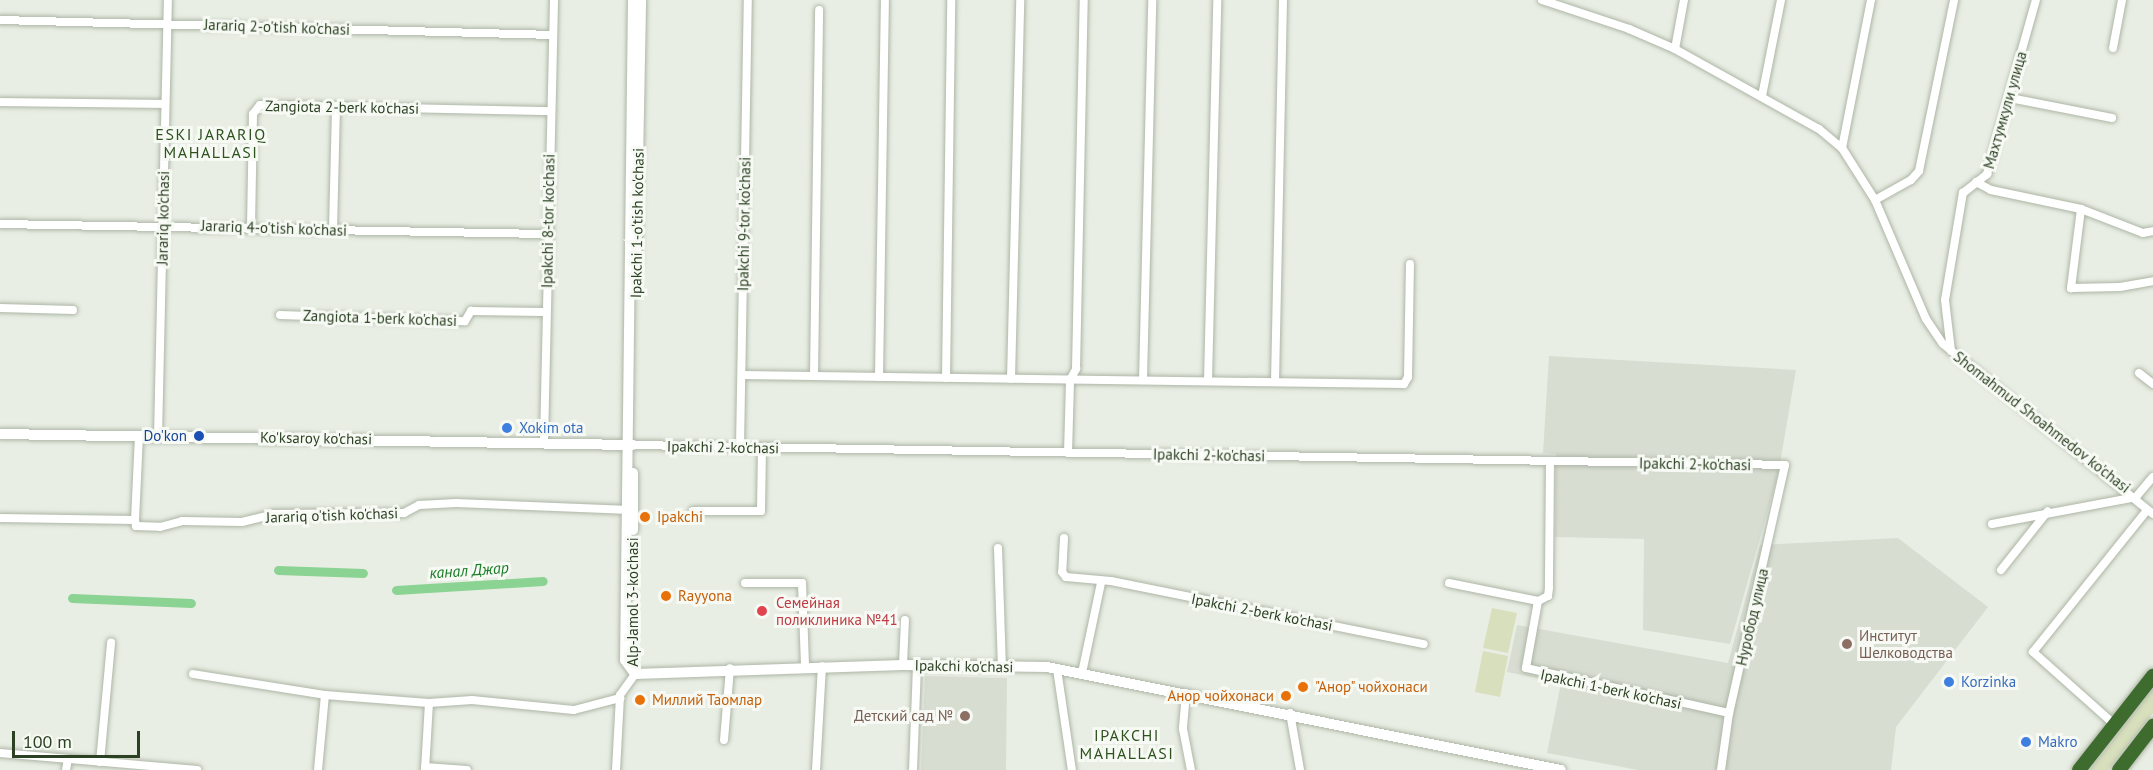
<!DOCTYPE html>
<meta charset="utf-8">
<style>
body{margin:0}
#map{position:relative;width:2153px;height:770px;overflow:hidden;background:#e9eee4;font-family:"PT Sans",sans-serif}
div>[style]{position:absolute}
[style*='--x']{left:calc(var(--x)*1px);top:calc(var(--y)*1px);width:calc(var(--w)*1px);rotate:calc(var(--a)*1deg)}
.built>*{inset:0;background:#d8ddd2}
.green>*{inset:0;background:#d7dfbc}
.canal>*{height:9px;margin:-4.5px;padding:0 4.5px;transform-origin:4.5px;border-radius:4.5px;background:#8bd393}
.roads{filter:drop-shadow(0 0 2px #adb6a6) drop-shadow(0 0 2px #adb6a6)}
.street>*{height:8px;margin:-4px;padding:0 4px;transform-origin:4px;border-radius:4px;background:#fff}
.secondary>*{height:10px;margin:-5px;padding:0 5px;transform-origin:5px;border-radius:5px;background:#fff}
.highway>*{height:14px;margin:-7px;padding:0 7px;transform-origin:7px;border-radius:7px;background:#3e6c2e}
.dots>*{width:16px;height:16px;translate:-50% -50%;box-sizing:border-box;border:3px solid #f7faf4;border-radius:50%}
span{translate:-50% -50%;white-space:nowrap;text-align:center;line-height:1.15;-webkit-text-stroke:6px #f7faf4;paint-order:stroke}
.street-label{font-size:15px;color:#2c4023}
.shop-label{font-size:15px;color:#366cbe}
.left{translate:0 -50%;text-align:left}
.transit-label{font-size:15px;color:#164399}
.right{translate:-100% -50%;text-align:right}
.food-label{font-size:15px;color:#c56008}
.health-label{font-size:15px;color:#be3a42}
.education-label{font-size:15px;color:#785e54}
.neighbourhood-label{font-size:16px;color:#2d521e;letter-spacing:1.5px}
.water-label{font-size:16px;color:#1b7d27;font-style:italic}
.scale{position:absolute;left:12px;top:731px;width:128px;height:27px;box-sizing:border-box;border:3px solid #2c4023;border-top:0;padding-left:8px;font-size:18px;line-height:21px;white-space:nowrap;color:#2c4023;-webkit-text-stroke:4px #f7faf4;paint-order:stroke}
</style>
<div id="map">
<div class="built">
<i style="clip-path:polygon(1549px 356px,1796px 370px,1778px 475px,1730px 644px,1643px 630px,1644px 539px,1555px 537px,1556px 454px,1543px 453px)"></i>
<i style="clip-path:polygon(1898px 538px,1988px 607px,1896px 727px,1891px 770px,1638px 770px,1547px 753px,1561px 683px,1507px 672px,1517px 625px,1728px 663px,1760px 545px)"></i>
<i style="clip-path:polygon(925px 676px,1007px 678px,1006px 770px,921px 770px)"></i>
</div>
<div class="green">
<i style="clip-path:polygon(1492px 608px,1517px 613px,1508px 653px,1483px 648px)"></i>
<i style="clip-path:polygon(1483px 651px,1508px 656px,1500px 697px,1475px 692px)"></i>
<i style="clip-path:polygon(2153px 689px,2153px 713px,2108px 770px,2090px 770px)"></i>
</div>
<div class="canal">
<i style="--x:278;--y:570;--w:85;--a:2"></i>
<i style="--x:396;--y:590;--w:147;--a:-3.5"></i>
<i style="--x:72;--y:598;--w:119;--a:2.4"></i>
</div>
<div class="roads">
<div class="street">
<i style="--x:1542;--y:0;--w:92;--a:18.4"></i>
<i style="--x:1629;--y:29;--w:50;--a:23.5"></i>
<i style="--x:1675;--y:49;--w:165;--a:29.1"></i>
<i style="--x:1819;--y:129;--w:30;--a:40"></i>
<i style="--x:1842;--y:148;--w:62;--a:57.6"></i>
<i style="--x:1875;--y:200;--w:129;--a:66.8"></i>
<i style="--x:1926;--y:319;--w:30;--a:56"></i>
<i style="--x:1943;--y:344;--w:270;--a:39"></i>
<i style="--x:0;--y:20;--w:553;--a:1.55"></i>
<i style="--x:2113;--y:48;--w:49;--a:-79.4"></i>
<i style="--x:1675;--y:49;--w:50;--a:-79.6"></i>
<i style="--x:1762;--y:96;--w:98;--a:-78.8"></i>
<i style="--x:2010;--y:98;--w:104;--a:11.1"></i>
<i style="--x:0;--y:102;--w:165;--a:0.7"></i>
<i style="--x:1842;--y:148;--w:151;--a:-78.9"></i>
<i style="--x:1976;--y:182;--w:17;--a:28"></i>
<i style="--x:1991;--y:190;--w:92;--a:11.9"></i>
<i style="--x:2081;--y:209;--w:66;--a:21.2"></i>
<i style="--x:2143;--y:233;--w:10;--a:-11"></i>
<i style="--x:1875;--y:200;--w:41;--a:-29.1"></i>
<i style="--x:1911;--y:180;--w:12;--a:-48"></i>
<i style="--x:1919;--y:171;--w:175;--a:-78.4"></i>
<i style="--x:2081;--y:209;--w:80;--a:97.2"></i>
<i style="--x:2071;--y:288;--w:49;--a:-1.2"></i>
<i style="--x:2120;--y:287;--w:34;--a:-10"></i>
<i style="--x:0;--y:224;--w:548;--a:1.05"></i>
<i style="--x:251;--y:228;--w:114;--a:-89"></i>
<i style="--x:253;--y:114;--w:11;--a:-52"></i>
<i style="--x:260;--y:105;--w:290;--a:1.2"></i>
<i style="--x:333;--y:230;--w:124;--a:-88.6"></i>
<i style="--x:0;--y:308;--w:73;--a:1.6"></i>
<i style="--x:280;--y:315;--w:185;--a:1.9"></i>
<i style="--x:465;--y:321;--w:12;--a:-59"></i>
<i style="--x:471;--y:311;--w:74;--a:0.8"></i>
<i style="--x:1951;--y:351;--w:51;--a:-96.7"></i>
<i style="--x:1945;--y:300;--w:109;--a:-80.5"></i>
<i style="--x:1963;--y:193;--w:31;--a:-38"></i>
<i style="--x:1987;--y:174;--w:181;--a:-74.3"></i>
<i style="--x:2139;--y:373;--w:18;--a:38"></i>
<i style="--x:742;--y:375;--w:662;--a:0.78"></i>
<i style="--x:1404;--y:384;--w:8;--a:-60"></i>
<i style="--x:1408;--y:377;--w:113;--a:-89"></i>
<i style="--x:814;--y:376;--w:366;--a:-89.2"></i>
<i style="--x:879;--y:377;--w:377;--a:-89.1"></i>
<i style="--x:946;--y:378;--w:378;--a:-89.2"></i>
<i style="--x:1011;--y:379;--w:379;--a:-88.6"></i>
<i style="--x:1143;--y:380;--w:380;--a:-88.6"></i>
<i style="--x:1208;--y:381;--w:381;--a:-88.6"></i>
<i style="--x:1275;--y:382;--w:382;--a:-88.8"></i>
<i style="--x:158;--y:436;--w:436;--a:-88.7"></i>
<i style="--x:544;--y:442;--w:442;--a:-88.7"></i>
<i style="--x:633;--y:445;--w:1152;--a:0.99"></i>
<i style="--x:1785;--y:465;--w:254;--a:102.7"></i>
<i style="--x:1729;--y:713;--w:58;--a:98"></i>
<i style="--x:740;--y:447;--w:447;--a:-89"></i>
<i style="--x:1068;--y:453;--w:73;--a:-88.4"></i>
<i style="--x:1070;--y:380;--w:13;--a:-61"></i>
<i style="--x:1076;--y:369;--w:369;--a:-88.8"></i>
<i style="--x:1550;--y:461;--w:127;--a:90.5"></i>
<i style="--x:1549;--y:588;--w:8;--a:97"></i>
<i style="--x:1548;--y:596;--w:11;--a:153"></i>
<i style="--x:1538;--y:601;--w:68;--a:100.2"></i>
<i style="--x:1526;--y:668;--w:208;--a:12.5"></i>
<i style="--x:693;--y:511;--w:68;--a:0"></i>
<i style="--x:761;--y:511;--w:63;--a:-89.1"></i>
<i style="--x:0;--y:518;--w:135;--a:0.8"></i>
<i style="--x:135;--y:520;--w:6;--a:81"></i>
<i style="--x:136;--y:526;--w:24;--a:2"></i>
<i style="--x:160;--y:527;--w:23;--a:-15"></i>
<i style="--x:182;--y:521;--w:60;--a:1"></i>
<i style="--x:242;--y:522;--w:32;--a:-14"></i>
<i style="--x:273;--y:514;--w:131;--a:-0.4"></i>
<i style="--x:404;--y:513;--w:17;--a:-28"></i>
<i style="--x:419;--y:505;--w:37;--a:-3"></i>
<i style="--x:456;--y:503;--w:174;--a:2.3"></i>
<i style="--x:135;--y:520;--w:85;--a:-87.3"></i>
<i style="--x:1992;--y:524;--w:147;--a:-10.6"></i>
<i style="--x:2136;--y:497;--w:26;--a:-50"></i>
<i style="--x:1064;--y:538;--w:34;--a:93"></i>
<i style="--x:1062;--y:572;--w:6;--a:51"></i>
<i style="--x:1066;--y:577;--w:45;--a:5.1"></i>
<i style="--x:1111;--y:581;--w:319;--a:11.4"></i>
<i style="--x:998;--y:548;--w:118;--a:88.1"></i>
<i style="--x:2001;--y:570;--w:75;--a:-51.5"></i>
<i style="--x:745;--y:583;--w:57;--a:0"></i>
<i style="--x:802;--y:583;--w:83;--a:87.9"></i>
<i style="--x:1449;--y:583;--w:91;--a:11.4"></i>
<i style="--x:903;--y:665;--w:45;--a:-87.5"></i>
<i style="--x:1057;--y:669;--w:102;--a:81.6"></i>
<i style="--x:1082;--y:673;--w:92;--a:-78.1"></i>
<i style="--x:193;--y:674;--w:134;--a:9"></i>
<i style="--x:1186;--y:693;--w:36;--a:95"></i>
<i style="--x:1183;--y:729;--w:42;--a:79"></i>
<i style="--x:1290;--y:713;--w:58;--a:80"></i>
<i style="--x:2115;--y:725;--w:110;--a:-138.3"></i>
<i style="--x:2033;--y:652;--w:182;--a:-51.2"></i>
<i style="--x:724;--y:740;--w:72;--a:-85.2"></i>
<i style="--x:0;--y:753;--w:198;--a:4.9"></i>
<i style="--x:100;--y:762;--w:120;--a:-84.7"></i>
<i style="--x:425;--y:767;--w:42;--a:4.1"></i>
<i style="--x:66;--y:770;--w:11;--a:-80"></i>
<i style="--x:318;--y:770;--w:75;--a:-84.7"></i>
<i style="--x:325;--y:695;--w:104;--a:4.4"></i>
<i style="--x:429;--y:703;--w:43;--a:-4"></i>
<i style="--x:472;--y:700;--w:102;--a:5.6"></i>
<i style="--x:574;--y:710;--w:48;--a:-14.6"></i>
<i style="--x:425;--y:770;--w:67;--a:-86.6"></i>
<i style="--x:616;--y:770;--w:75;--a:-86.9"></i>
<i style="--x:620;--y:695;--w:26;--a:-54"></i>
<i style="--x:816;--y:770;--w:104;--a:-86.7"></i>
<i style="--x:913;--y:770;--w:105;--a:-87.8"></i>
</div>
<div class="secondary">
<i style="--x:633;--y:0;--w:660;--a:90.69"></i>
<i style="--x:625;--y:660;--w:17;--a:54"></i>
<i style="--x:636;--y:266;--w:266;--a:-88.9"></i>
<i style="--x:0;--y:434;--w:633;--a:1"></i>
<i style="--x:633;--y:530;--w:57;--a:-90"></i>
<i style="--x:635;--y:674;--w:268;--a:-1.9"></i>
<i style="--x:903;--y:665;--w:144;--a:0.8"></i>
<i style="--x:1047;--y:667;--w:524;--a:11.33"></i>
</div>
<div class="highway">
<i style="--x:2079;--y:770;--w:120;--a:-51.8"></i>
<i style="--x:2119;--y:770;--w:56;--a:-52.3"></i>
</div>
</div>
<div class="dots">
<i style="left:507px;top:428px;background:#3f7fe0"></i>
<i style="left:199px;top:436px;background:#1a4fb4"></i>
<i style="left:645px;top:517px;background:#e8710a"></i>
<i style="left:666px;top:596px;background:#e8710a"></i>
<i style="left:762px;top:611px;background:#e0444e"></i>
<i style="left:1847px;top:644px;background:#8d6e63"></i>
<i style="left:1949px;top:682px;background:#3f7fe0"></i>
<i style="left:1303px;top:687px;background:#e8710a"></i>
<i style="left:1286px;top:696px;background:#e8710a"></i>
<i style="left:640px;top:700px;background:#e8710a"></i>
<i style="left:965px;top:716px;background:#8d6e63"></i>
<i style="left:2026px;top:742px;background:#3f7fe0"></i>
</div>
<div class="street-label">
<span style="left:277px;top:27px;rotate:2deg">Jarariq 2-o'tish ko'chasi</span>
<span style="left:342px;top:107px;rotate:1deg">Zangiota 2-berk ko'chasi</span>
<span style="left:2005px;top:110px;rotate:-74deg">Махтумкули улица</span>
<span style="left:163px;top:218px;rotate:-89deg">Jarariq ko'chasi</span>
<span style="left:548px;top:221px;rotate:-89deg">Ipakchi 8-tor ko'chasi</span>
<span style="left:637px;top:223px;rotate:-89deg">Ipakchi 1-o'tish ko'chasi</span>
<span style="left:744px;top:224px;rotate:-89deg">Ipakchi 9-tor ko'chasi</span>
<span style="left:274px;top:228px;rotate:2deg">Jarariq 4-o'tish ko'chasi</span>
<span style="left:380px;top:318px;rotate:2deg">Zangiota 1-berk ko'chasi</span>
<span style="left:2042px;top:422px;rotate:38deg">Shomahmud Shoahmedov ko'chasi</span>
<span style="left:316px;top:438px;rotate:1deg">Ko'ksaroy ko'chasi</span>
<span style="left:723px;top:447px;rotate:1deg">Ipakchi 2-ko'chasi</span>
<span style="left:1209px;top:455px;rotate:1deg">Ipakchi 2-ko'chasi</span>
<span style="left:1695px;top:464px;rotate:1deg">Ipakchi 2-ko'chasi</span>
<span style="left:332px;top:515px;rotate:-2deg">Jarariq o'tish ko'chasi</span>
<span style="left:633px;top:602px;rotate:-90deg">Alp-Jamol 3-ko'chasi</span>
<span style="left:1262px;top:612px;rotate:11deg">Ipakchi 2-berk ko'chasi</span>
<span style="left:1752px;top:617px;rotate:-77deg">Нуробод улица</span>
<span style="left:964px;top:666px;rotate:1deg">Ipakchi ko'chasi</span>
<span style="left:1611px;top:689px;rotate:12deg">Ipakchi 1-berk ko'chasi</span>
</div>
<div class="shop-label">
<span class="left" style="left:519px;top:428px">Xokim ota</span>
<span class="left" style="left:1961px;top:682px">Korzinka</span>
<span class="left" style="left:2038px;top:742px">Makro</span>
</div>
<div class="transit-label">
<span class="right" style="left:187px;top:436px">Do'kon</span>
</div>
<div class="food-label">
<span class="left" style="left:657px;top:517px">Ipakchi</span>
<span class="left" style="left:678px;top:596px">Rayyona</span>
<span class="left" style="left:1315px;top:687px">"Анор" чойхонаси</span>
<span class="right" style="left:1274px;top:696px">Анор чойхонаси</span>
<span class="left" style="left:652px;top:700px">Миллий Таомлар</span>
</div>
<div class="health-label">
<span class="left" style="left:776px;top:611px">Семейная<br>поликлиника №41</span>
</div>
<div class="education-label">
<span class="left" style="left:1859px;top:644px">Институт<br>Шелководства</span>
<span class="right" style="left:953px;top:716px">Детский сад №</span>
</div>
<div class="neighbourhood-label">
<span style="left:211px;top:143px">ESKI JARARIQ<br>MAHALLASI</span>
<span style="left:1127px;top:744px">IPAKCHI<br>MAHALLASI</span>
</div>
<div class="water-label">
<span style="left:469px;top:570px;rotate:-4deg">канал Джар</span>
</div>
<div class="scale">100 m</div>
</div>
